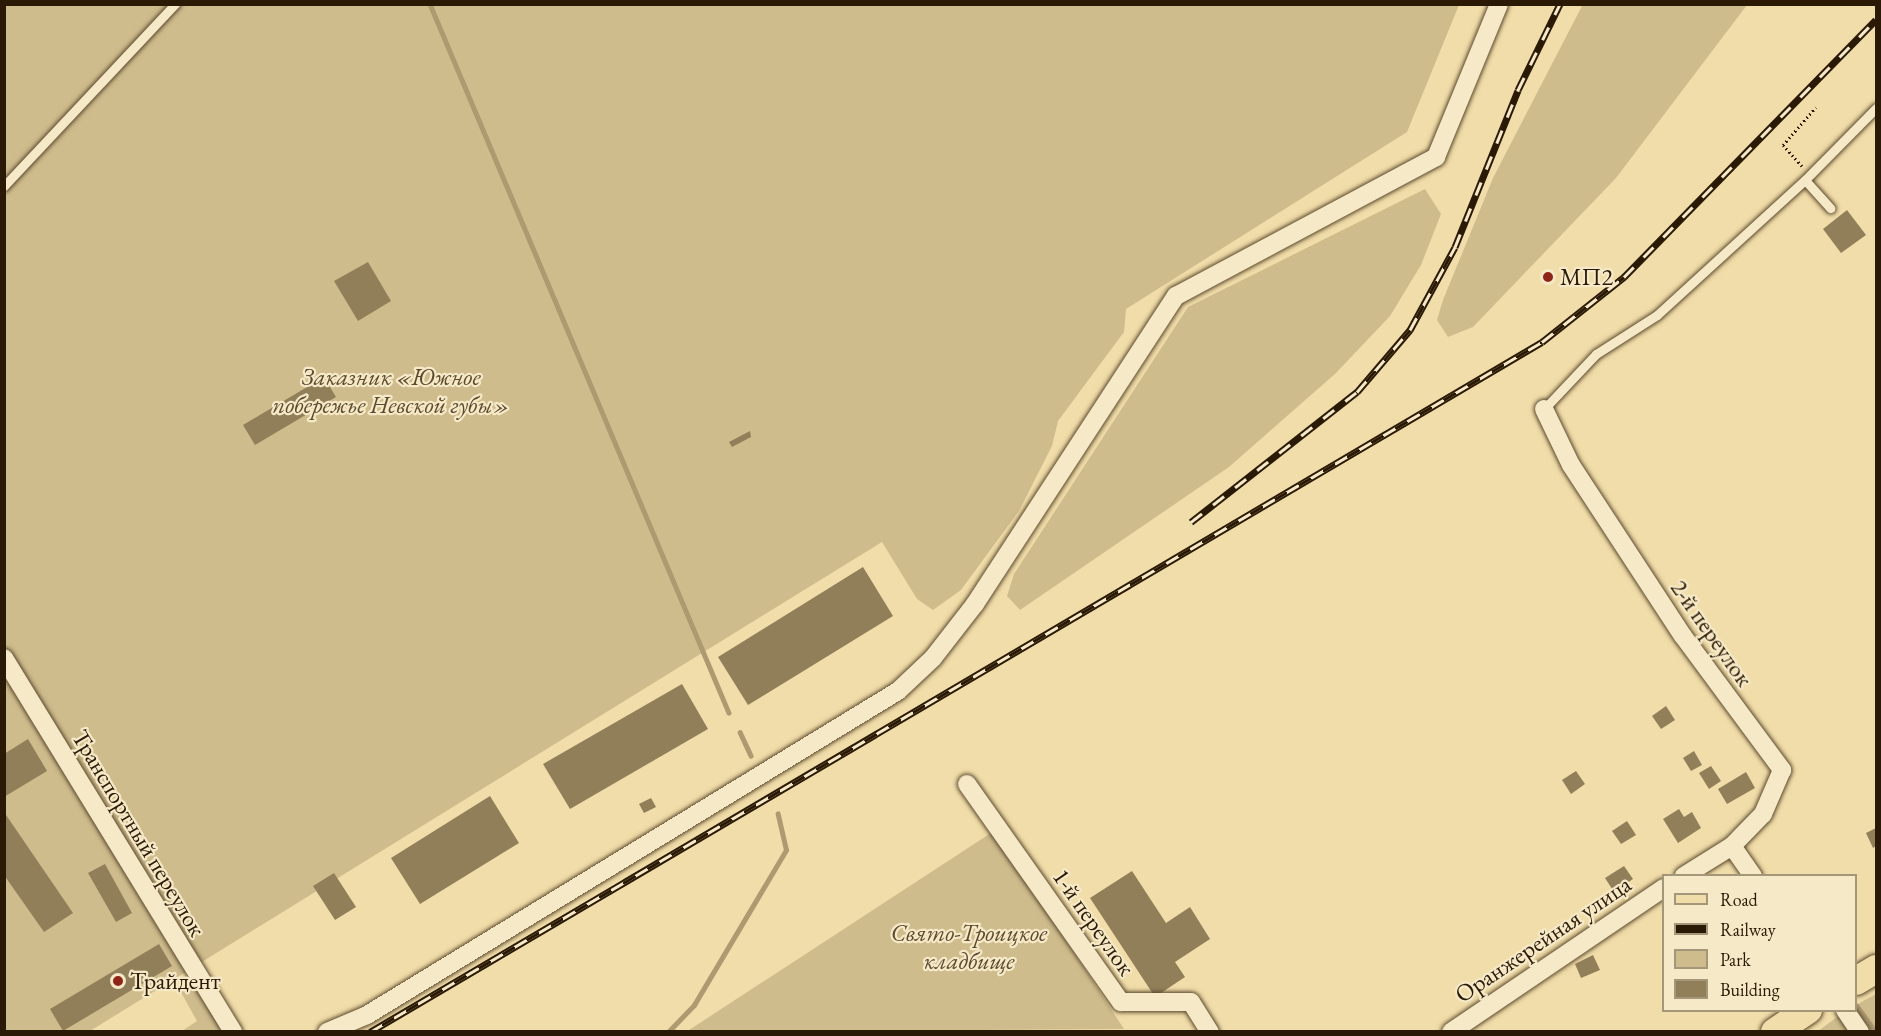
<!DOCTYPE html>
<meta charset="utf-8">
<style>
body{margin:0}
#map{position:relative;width:1881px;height:1036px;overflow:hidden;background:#f1dda9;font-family:"EB Garamond",serif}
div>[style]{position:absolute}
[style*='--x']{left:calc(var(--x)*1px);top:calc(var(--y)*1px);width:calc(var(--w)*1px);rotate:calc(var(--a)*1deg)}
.green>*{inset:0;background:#cfbc8d}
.stream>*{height:4.5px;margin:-2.25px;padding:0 2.25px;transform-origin:2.25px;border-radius:2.25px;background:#ad9a71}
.building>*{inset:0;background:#917f5a}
.path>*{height:3px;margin-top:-1.5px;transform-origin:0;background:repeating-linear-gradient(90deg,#2a1905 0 1.5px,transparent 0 4.5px)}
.roads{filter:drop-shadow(0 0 2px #5c4a2e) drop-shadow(0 0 2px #5c4a2e)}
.lane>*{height:9px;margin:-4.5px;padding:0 4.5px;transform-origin:4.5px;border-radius:4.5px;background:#f6e9c7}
.street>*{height:18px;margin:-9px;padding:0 9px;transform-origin:9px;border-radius:9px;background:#f6e9c7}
.primary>*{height:28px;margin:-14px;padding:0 14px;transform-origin:14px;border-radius:14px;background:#f1dda9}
.rail>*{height:7px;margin-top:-3.5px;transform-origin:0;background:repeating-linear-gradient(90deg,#f6e9c7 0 14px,#2a1905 0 28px);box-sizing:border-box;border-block:2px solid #2a1905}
.dots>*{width:16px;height:16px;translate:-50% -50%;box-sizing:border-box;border:3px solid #f6e9c7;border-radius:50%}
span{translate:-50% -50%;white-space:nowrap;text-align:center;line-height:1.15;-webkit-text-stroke:4.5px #f6e9c7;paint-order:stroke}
.poi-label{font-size:24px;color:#2a1905}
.left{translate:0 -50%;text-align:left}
.park-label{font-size:24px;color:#5c4a2e;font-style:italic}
.street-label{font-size:24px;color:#2a1905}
.frame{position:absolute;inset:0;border:6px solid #2a1905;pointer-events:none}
.legend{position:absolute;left:1662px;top:874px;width:195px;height:138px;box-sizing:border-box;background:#f6e9c7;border:2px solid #a49679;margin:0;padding:8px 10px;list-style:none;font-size:18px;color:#2a1905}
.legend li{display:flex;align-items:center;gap:12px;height:30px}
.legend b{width:30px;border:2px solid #a49679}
</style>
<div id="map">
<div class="green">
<i style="clip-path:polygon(1583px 4px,1747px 5px,1616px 178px,1473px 327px,1448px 337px,1437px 320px,1443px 300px,1493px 178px)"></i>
<i style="clip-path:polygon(5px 5px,1459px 5px,1407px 132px,1126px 309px,1124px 332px,1058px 421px,1052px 446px,1019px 511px,961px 590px,933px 610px,917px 599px,882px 542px,90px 1031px,5px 1032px)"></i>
<i style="clip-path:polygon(1425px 189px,1441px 214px,1421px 265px,1390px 316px,1336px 373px,1229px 467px,1020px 610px,1007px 596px,1014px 574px,1188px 307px)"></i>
<i style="clip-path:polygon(994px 831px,1124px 1029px,686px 1032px)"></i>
<i style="clip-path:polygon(182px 980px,192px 981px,223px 1031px,182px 1031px,197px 1021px,178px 987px)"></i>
<i style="clip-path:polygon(1876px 994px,1876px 1031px,1817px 1032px,1845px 1011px,1856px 1010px,1856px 1005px)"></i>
</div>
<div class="stream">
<i style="--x:430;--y:4;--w:769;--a:67.13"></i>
<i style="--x:740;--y:732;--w:26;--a:65"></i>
<i style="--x:1857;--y:1006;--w:32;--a:54"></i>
<i style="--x:668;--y:1032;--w:37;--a:-46"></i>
<i style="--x:694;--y:1005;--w:180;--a:-59.3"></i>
<i style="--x:786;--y:850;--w:37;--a:-103"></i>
</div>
<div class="building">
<i style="clip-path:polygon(1847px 210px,1866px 235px,1841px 253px,1823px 229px)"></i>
<i style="clip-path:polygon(368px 262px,391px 301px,358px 321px,334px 281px)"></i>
<i style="clip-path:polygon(324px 377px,336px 397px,255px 445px,243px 425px)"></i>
<i style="clip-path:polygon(750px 431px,751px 437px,732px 447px,729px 442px)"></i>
<i style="clip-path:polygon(863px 567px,893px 616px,748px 705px,718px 657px)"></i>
<i style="clip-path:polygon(682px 684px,708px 729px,570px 809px,543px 764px)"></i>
<i style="clip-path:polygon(1666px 706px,1675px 720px,1661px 729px,1652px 716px)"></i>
<i style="clip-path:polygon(28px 739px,47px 771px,4px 797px,4px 754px)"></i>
<i style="clip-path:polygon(1694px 751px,1702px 765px,1691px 771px,1683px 758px)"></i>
<i style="clip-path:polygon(1711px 766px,1721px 781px,1709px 789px,1699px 773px)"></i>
<i style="clip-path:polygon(1576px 771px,1585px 784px,1571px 794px,1562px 780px)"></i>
<i style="clip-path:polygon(1746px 772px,1755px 788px,1727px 804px,1718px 789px)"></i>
<i style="clip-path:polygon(490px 796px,519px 843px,420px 904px,391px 858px)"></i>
<i style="clip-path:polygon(651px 798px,656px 807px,644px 813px,639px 804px)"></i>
<i style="clip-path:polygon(1679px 809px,1684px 817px,1692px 812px,1701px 828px,1678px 843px,1663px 819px)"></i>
<i style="clip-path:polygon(4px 812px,73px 913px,44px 932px,4px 875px)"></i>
<i style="clip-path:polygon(1627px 821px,1636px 835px,1621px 844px,1612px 831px)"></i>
<i style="clip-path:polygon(1876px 828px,1876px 846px,1873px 848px,1866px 833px)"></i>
<i style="clip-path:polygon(105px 864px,132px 913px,116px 922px,88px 873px)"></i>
<i style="clip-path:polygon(1624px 866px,1633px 879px,1614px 892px,1605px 878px)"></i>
<i style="clip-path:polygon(1132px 871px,1166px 923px,1190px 907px,1210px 939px,1175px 962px,1185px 977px,1155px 997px,1090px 898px)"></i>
<i style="clip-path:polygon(334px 873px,356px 907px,335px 920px,313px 886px)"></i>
<i style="clip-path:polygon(159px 944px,172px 966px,63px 1031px,50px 1009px)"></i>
<i style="clip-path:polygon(1593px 955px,1600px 970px,1581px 978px,1575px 964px)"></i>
</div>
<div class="path">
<i style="--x:1802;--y:166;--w:28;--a:-132"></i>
<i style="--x:1783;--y:145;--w:50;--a:-49"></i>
</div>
<div class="roads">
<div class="lane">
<i style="--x:1805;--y:180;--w:101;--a:-45.4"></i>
<i style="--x:4;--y:186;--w:250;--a:-46.8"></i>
<i style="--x:1544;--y:409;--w:76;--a:-46.6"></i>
<i style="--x:1596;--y:354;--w:72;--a:-32.6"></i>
<i style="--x:1657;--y:315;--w:200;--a:-42.4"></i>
<i style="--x:1805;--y:180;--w:38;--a:48"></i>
</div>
<div class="street">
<i style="--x:1544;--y:409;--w:62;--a:64.3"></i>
<i style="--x:1571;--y:465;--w:204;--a:56.8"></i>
<i style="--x:1683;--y:636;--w:167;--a:53.5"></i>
<i style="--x:1782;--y:770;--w:48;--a:113.4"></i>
<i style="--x:1763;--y:814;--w:45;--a:134.1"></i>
<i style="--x:1732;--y:846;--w:57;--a:148"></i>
<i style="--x:4;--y:658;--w:439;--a:58.5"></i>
<i style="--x:967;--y:784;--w:267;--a:54.8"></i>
<i style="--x:1121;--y:1002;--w:70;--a:0"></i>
<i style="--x:1191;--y:1002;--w:36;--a:58"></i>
<i style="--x:1732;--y:846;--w:37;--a:55"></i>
<i style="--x:1845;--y:1010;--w:27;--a:56"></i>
<i style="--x:327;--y:1032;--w:43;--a:-23"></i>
<i style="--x:367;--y:1015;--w:622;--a:-31.39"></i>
<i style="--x:898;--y:691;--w:48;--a:-43.3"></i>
<i style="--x:933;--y:658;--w:68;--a:-52.1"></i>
<i style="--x:975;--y:604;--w:368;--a:-56.9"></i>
<i style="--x:1176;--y:296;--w:295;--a:-28.1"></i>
<i style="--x:1436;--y:157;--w:165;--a:-67.6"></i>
<i style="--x:1451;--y:1032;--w:257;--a:-34.1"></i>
</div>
<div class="primary">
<i style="--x:1856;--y:981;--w:23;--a:-31"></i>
<i style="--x:1775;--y:1032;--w:40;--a:-34"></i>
</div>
</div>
<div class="rail">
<i style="--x:1191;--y:522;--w:211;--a:-38.1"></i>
<i style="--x:1357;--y:392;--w:82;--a:-49.5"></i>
<i style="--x:1410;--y:330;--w:94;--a:-61.5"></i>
<i style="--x:1455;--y:247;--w:169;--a:-68.1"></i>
<i style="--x:1518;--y:90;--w:96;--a:-64"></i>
<i style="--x:370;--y:1032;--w:1360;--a:-30.49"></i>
<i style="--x:1542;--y:342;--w:105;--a:-38.4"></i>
<i style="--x:1624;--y:277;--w:360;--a:-45.6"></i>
</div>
<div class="dots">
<i style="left:1548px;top:277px;background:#8f2418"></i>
<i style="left:118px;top:981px;background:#8f2418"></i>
</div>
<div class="poi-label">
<span class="left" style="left:1560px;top:277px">МП2</span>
<span class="left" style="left:130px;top:981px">Трайдент</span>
</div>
<div class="park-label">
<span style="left:391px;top:391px">Заказник «Южное<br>побережье Невской губы»</span>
<span style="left:969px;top:947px">Свято-Троицкое<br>кладбище</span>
</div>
<div class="street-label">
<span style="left:1712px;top:633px;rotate:55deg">2-й переулок</span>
<span style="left:139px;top:833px;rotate:59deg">Транспортный переулок</span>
<span style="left:1094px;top:922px;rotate:55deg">1-й переулок</span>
<span style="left:1543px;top:939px;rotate:-34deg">Оранжерейная улица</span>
</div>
<div class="frame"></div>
<ul class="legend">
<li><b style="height:8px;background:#f1dda9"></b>Road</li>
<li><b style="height:8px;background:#2a1905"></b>Railway</li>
<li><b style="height:16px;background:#cfbc8d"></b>Park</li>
<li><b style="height:16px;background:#917f5a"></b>Building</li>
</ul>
</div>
